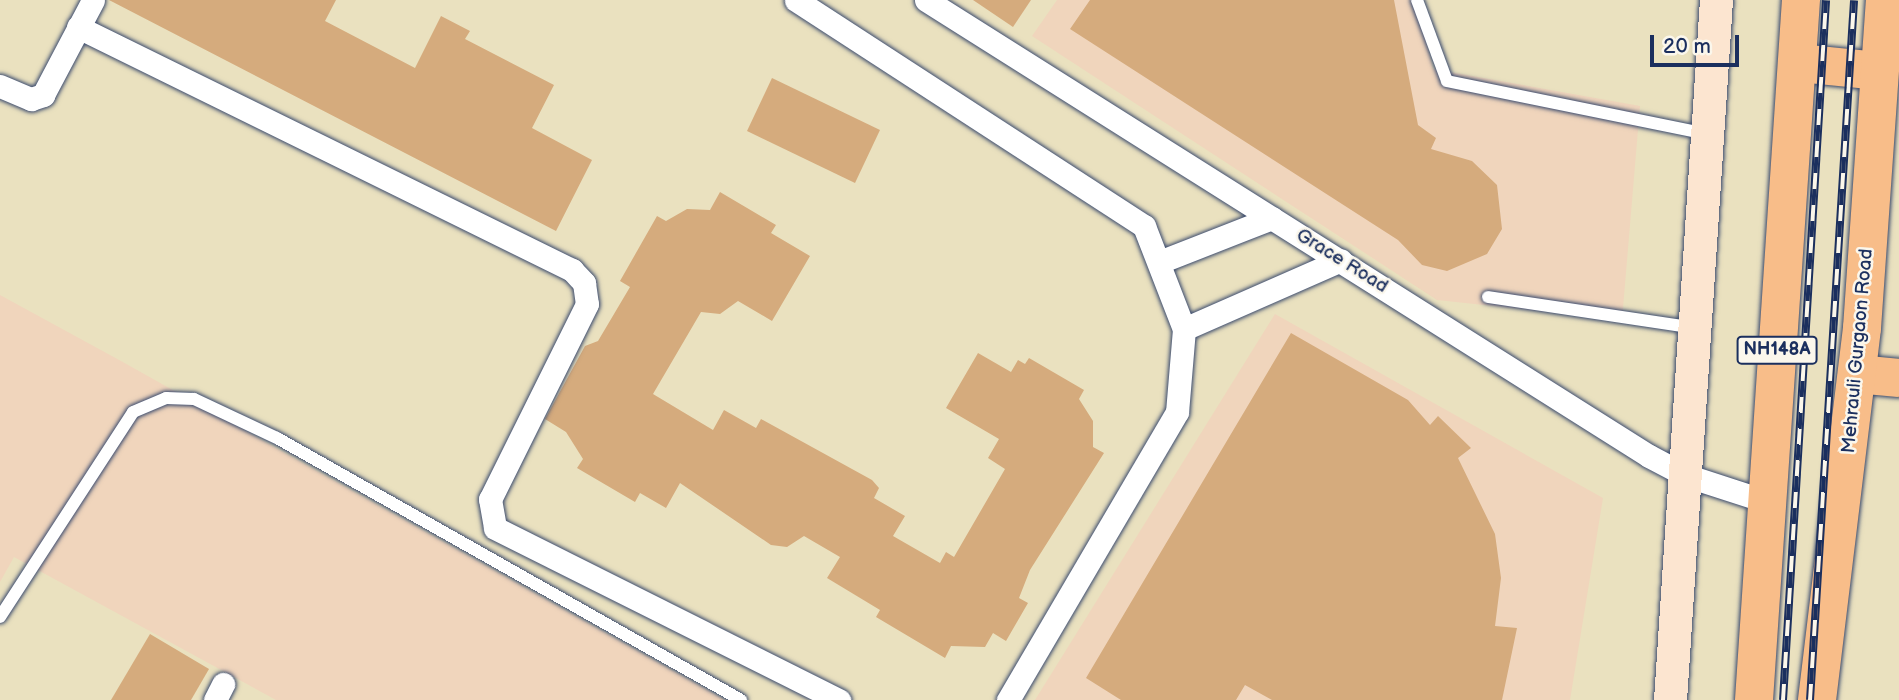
<!DOCTYPE html>
<style>
body{margin:0}
#map{position:relative;width:1899px;height:700px;overflow:hidden;background:#eae1bf;font-family:"Balsamiq Sans",sans-serif}
div>[style]{position:absolute}
[style*='--x']{left:calc(var(--x)*1px);top:calc(var(--y)*1px);width:calc(var(--w)*1px);rotate:calc(var(--a)*1deg)}
.built>*{inset:0;background:#f0d5bc}
.building>*{inset:0;background:#d5ab7d}
.roads{filter:drop-shadow(0 0 2px #3a4a6d) drop-shadow(0 0 2px #3a4a6d)}
.lane>*{height:12px;margin:-6px;padding:0 6px;transform-origin:6px;border-radius:6px;background:#fff}
.street>*{height:23px;margin:-11.5px;padding:0 11.5px;transform-origin:11.5px;border-radius:11.5px;background:#fff}
.secondary>*{height:33px;margin:-16.5px;padding:0 16.5px;transform-origin:16.5px;border-radius:16.5px;background:#fce5d0}
.highway>*{height:38px;margin:-19px;padding:0 19px;transform-origin:19px;border-radius:19px;background:#f8bd89}
.rail>*{height:8px;margin-top:-4px;transform-origin:0;background:repeating-linear-gradient(90deg,#fbf7ec 0 16px,#1b2f5e 0 32px);box-sizing:border-box;border-block:2px solid #1b2f5e}
span{translate:-50% -50%;white-space:nowrap;text-align:center;line-height:1.15;-webkit-text-stroke:5px #fbf7ec;paint-order:stroke}
.shield-label span{padding:2px 5px;background:#fbf7ec;border:2px solid;border-radius:5px;-webkit-text-stroke-width:0}
.shield-label{font-size:18px;color:#1b2f5e;font-weight:700}
.street-label{font-size:19px;color:#1b2f5e}
.scale{position:absolute;left:1650px;top:35px;width:89px;height:32px;box-sizing:border-box;border:4px solid #1b2f5e;border-top:0;padding-left:9px;font-size:21px;line-height:24px;white-space:nowrap;color:#1b2f5e;-webkit-text-stroke:5px #fbf7ec;paint-order:stroke}
</style>
<div id="map">
<div class="built">
<i style="clip-path:polygon(1057px 0,1416px 0,1433px 69px,1640px 106px,1622px 320px,1437px 300px,1032px 36px)"></i>
<i style="clip-path:polygon(0 295px,121px 361px,725px 700px,276px 700px,14px 557px,0 582px)"></i>
<i style="clip-path:polygon(1275px 314px,1603px 498px,1570px 700px,1035px 700px)"></i>
</div>
<div class="building">
<i style="clip-path:polygon(109px 0,336px 0,325px 21px,415px 68px,441px 16px,470px 31px,465px 39px,554px 85px,532px 128px,592px 160px,556px 231px)"></i>
<i style="clip-path:polygon(973px 0,1031px 0,1013px 27px)"></i>
<i style="clip-path:polygon(1090px 0,1394px 0,1418px 125px,1436px 138px,1431px 149px,1472px 161px,1497px 185px,1502px 229px,1487px 254px,1447px 271px,1422px 265px,1398px 240px,1070px 29px)"></i>
<i style="clip-path:polygon(772px 78px,880px 130px,855px 183px,747px 131px)"></i>
<i style="clip-path:polygon(720px 192px,776px 225px,771px 233px,810px 256px,772px 321px,738px 301px,720px 314px,701px 312px,653px 394px,713px 430px,724px 410px,756px 428px,761px 419px,872px 480px,879px 488px,874px 498px,905px 516px,893px 536px,940px 563px,946px 552px,954px 557px,1005px 469px,988px 458px,999px 439px,946px 408px,978px 353px,1011px 372px,1018px 360px,1025px 364px,1029px 358px,1084px 390px,1079px 399px,1093px 421px,1093px 447px,1104px 453px,1030px 570px,1019px 598px,1028px 603px,1006px 641px,993px 633px,985px 647px,951px 646px,945px 658px,876px 617px,880px 610px,827px 578px,840px 557px,804px 536px,787px 547px,771px 545px,680px 483px,666px 508px,640px 493px,635px 502px,577px 468px,583px 459px,566px 432px,545px 419px,585px 346px,598px 341px,630px 287px,620px 281px,657px 216px,666px 221px,687px 209px,710px 210px)"></i>
<i style="clip-path:polygon(1291px 333px,1408px 400px,1430px 425px,1438px 416px,1471px 448px,1458px 458px,1495px 534px,1501px 578px,1495px 626px,1517px 628px,1502px 700px,1272px 700px,1245px 685px,1236px 700px,1121px 700px,1086px 678px)"></i>
<i style="clip-path:polygon(150px 634px,209px 669px,191px 700px,111px 700px)"></i>
</div>
<div class="roads">
<div class="lane">
<i style="--x:1417;--y:0;--w:86;--a:69.7"></i>
<i style="--x:1447;--y:81;--w:265;--a:11.5"></i>
<i style="--x:1488;--y:297;--w:209;--a:8.5"></i>
<i style="--x:0;--y:617;--w:244;--a:-57"></i>
<i style="--x:133;--y:412;--w:36;--a:-23"></i>
<i style="--x:166;--y:398;--w:28;--a:2"></i>
<i style="--x:194;--y:399;--w:92;--a:25.2"></i>
<i style="--x:277;--y:438;--w:533;--a:29.45"></i>
</div>
<div class="street">
<i style="--x:796;--y:0;--w:415;--a:33"></i>
<i style="--x:1144;--y:226;--w:110;--a:68.8"></i>
<i style="--x:1184;--y:329;--w:83;--a:94.8"></i>
<i style="--x:1177;--y:412;--w:334;--a:120.4"></i>
<i style="--x:926;--y:0;--w:855;--a:32.24"></i>
<i style="--x:1649;--y:456;--w:41;--a:27.8"></i>
<i style="--x:1685;--y:475;--w:87;--a:18"></i>
<i style="--x:78;--y:27;--w:551;--a:26.19"></i>
<i style="--x:572;--y:270;--w:18;--a:47"></i>
<i style="--x:584;--y:283;--w:21;--a:82"></i>
<i style="--x:587;--y:304;--w:218;--a:116.4"></i>
<i style="--x:490;--y:499;--w:29;--a:80"></i>
<i style="--x:495;--y:528;--w:385;--a:26.6"></i>
<i style="--x:0;--y:86;--w:34;--a:23"></i>
<i style="--x:31;--y:99;--w:13;--a:-18"></i>
<i style="--x:43;--y:95;--w:107;--a:-62.2"></i>
<i style="--x:1162;--y:261;--w:118;--a:-21.4"></i>
<i style="--x:1184;--y:329;--w:171;--a:-23.7"></i>
<i style="--x:215;--y:700;--w:18;--a:-63"></i>
</div>
<div class="secondary">
<i style="--x:1670;--y:700;--w:702;--a:-86.24"></i>
</div>
<div class="highway">
<i style="--x:1799;--y:63;--w:80;--a:5.7"></i>
<i style="--x:1857;--y:374;--w:42;--a:5.4"></i>
<i style="--x:1754;--y:700;--w:702;--a:-86.16"></i>
<i style="--x:1817;--y:700;--w:375;--a:-83.1"></i>
<i style="--x:1862;--y:328;--w:329;--a:-86"></i>
</div>
</div>
<div class="rail">
<i style="--x:1783;--y:700;--w:701;--a:-86.48"></i>
<i style="--x:1810;--y:700;--w:701;--a:-86.4"></i>
</div>
<div class="shield-label">
<span style="left:1777px;top:350px">NH148A</span>
</div>
<div class="street-label">
<span style="left:1342px;top:261px;rotate:32deg">Grace Road</span>
<span style="left:1858px;top:351px;rotate:-85deg">Mehrauli Gurgaon Road</span>
</div>
<div class="scale">20 m</div>
</div>
